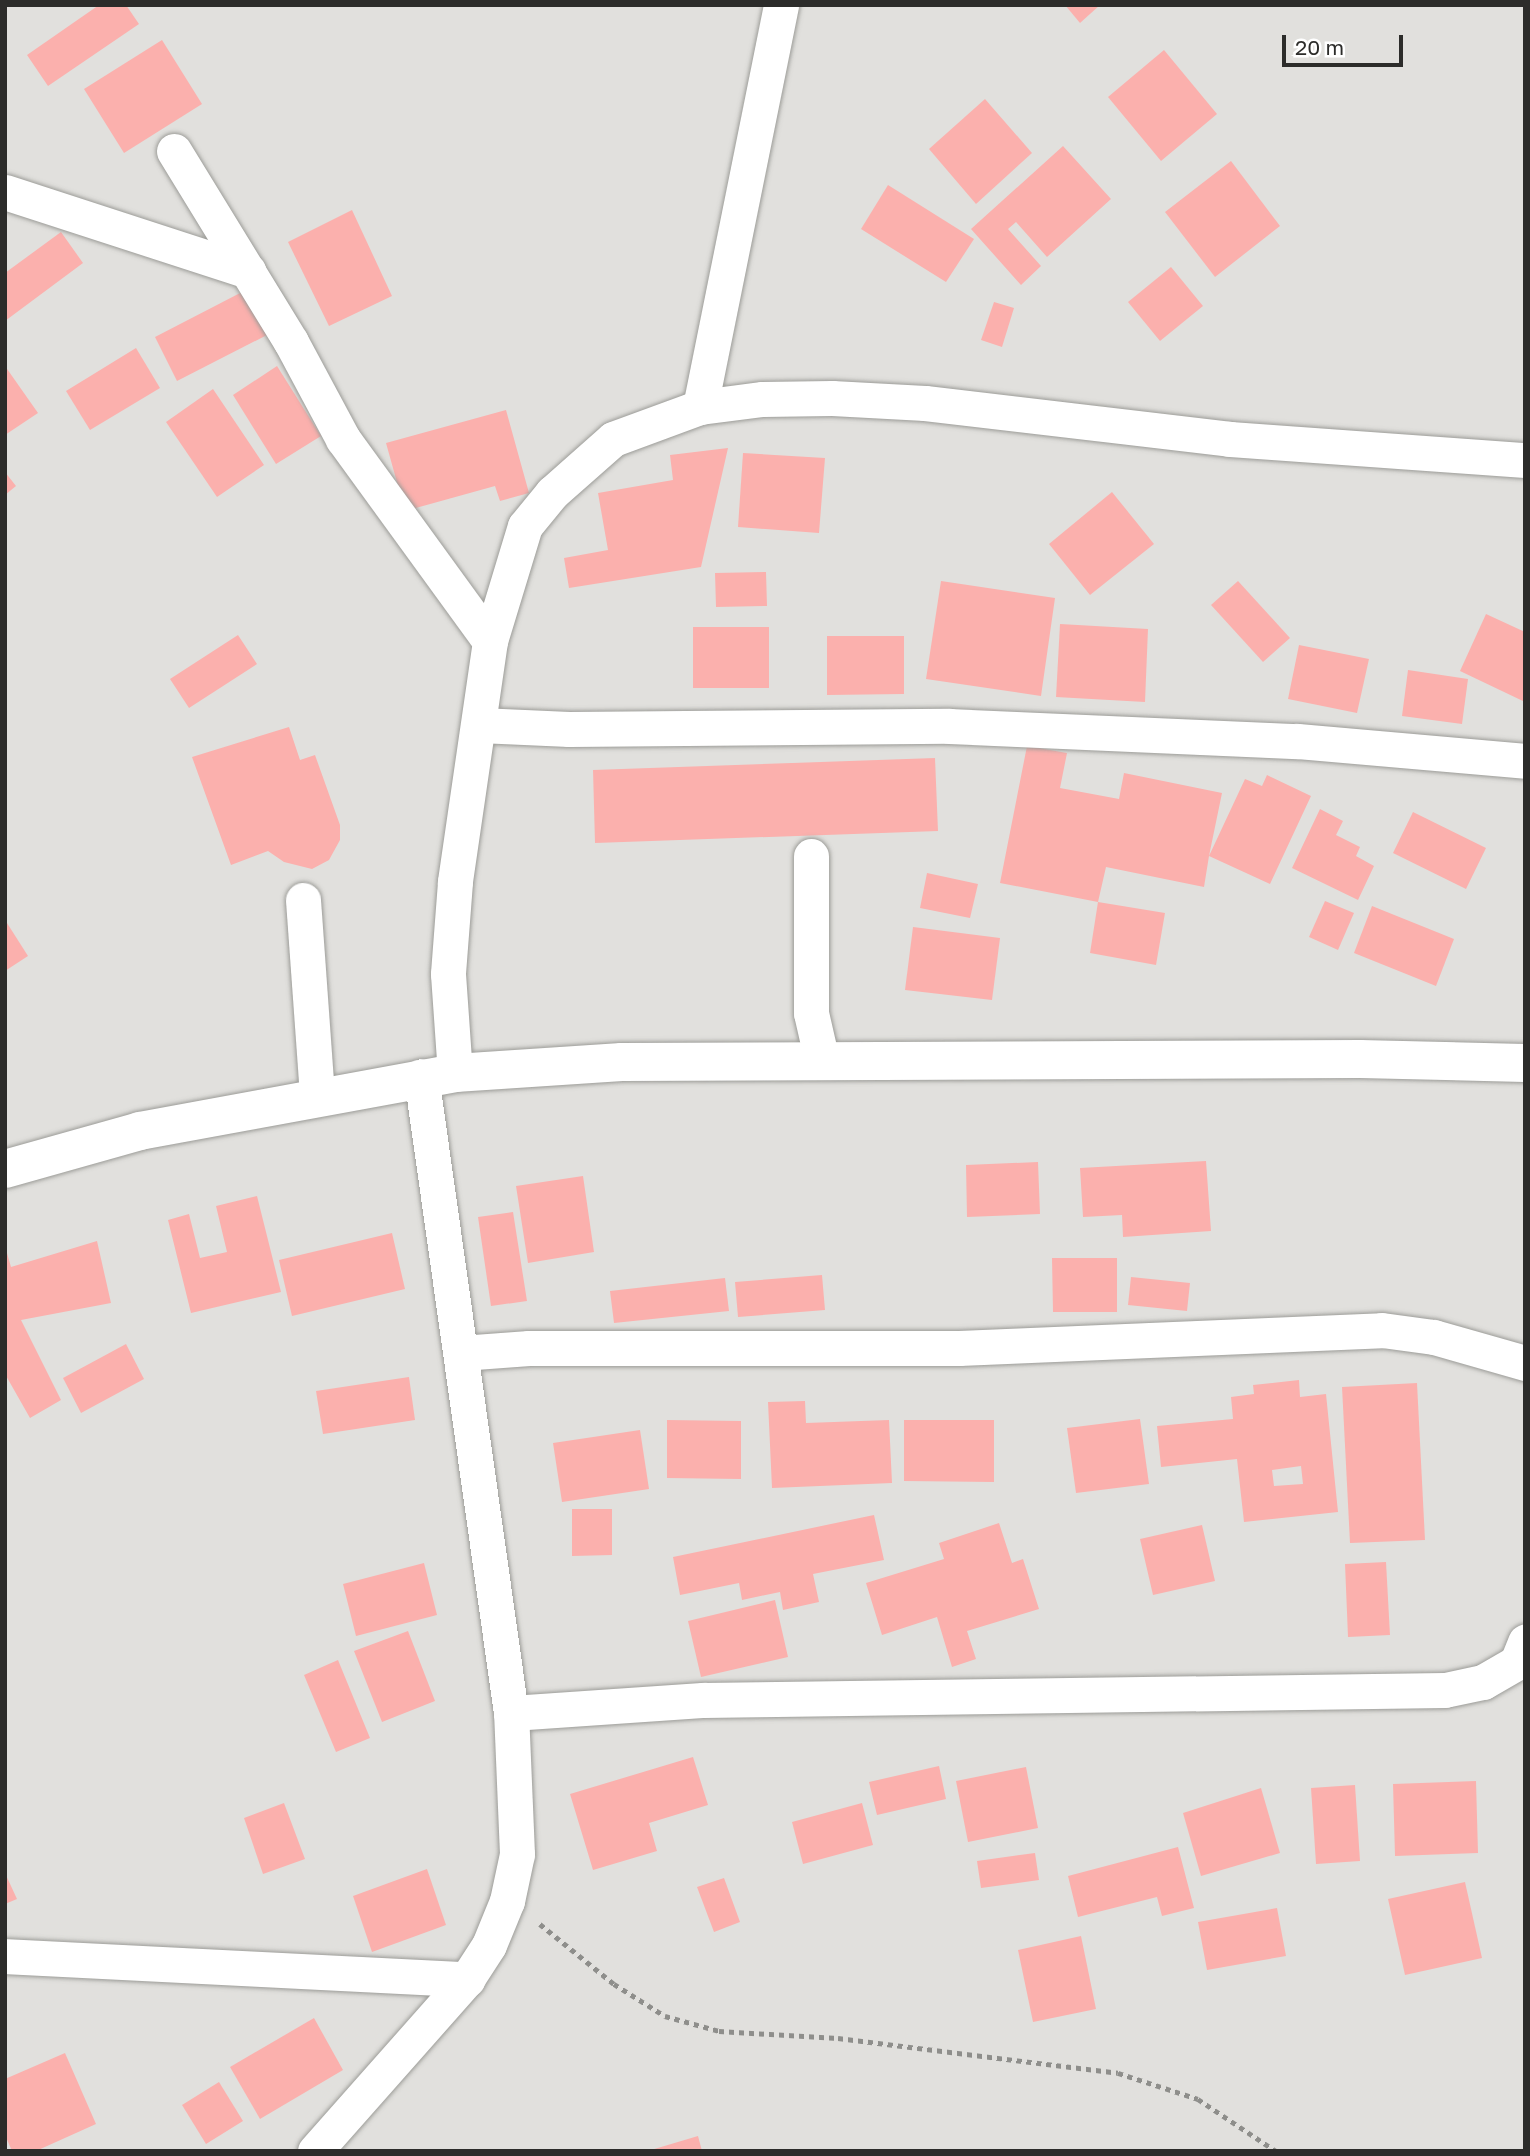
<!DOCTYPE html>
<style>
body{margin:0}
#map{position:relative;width:1530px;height:2156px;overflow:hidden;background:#e1e0dd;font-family:"Golos Text",sans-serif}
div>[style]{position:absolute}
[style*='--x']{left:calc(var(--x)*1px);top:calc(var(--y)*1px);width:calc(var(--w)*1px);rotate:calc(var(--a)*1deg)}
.building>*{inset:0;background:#fbb0ad}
.path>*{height:4.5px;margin-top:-2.25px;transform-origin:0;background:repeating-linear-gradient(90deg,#8e8e8b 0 5px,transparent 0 10px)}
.roads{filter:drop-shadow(0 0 2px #9c9c98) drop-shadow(0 0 2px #9c9c98)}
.street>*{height:35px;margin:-17.5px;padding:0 17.5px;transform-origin:17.5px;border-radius:17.5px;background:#fff}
.secondary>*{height:38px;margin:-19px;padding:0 19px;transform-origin:19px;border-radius:19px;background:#fff}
span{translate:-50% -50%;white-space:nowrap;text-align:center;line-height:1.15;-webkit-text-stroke:5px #fff;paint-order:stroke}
.frame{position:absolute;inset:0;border:7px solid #2c2c2a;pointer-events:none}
.scale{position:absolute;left:1282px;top:35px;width:121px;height:32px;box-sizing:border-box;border:4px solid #2c2c2a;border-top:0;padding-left:9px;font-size:21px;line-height:24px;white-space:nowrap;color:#2c2c2a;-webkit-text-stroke:5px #fff;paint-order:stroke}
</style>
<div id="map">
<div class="building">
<i style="clip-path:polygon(99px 5px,126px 5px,139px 24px,48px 86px,27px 55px)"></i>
<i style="clip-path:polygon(1065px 5px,1100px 5px,1080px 23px)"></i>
<i style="clip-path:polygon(162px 40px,202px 104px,124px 153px,84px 89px)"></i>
<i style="clip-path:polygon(1164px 50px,1217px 114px,1161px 161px,1108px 97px)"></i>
<i style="clip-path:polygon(985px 99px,1032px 153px,976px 204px,929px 149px)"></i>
<i style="clip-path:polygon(1063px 146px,1111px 199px,1047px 257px,1016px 222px,1008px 229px,1041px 266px,1021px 285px,971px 229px)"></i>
<i style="clip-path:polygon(1231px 161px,1280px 226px,1215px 277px,1165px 212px)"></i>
<i style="clip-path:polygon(888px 185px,974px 239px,946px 282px,861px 229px)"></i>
<i style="clip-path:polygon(352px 210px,392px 296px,329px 326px,288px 242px)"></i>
<i style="clip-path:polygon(61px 232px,83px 263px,5px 321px,5px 273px)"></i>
<i style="clip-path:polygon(1171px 267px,1203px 306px,1160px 341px,1128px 302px)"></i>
<i style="clip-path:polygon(244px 291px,267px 335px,177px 381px,155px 337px)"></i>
<i style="clip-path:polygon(994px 302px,1014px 308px,1002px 347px,981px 340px)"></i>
<i style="clip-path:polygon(136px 348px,160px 388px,90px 430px,66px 391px)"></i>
<i style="clip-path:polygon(5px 366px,38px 413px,5px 435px)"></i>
<i style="clip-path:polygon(277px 366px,321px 436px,276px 464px,233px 395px)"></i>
<i style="clip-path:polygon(213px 389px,264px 465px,217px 497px,166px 422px)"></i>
<i style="clip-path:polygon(506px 410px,529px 493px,500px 501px,495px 486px,405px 511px,386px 443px)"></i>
<i style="clip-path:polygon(728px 448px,701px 567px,569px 588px,564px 558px,608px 550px,598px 493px,673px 480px,670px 455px)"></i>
<i style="clip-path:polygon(743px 453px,825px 458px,819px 533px,738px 527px)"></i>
<i style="clip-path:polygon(5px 472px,16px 486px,5px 495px)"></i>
<i style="clip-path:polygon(1112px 492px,1154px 544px,1090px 595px,1049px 544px)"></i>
<i style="clip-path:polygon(766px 572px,767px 606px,716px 607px,715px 573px)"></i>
<i style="clip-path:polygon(941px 581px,1055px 598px,1041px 696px,926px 679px)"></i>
<i style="clip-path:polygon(1238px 581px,1290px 638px,1263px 662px,1211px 605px)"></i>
<i style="clip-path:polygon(1486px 614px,1525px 632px,1525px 702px,1460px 671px)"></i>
<i style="clip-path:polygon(1060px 624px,1148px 629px,1145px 702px,1056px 697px)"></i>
<i style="clip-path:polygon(693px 627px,769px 627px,769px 688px,693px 688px)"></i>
<i style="clip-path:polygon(238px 635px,257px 664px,189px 708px,170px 679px)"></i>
<i style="clip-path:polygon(827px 636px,904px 636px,904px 694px,827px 695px)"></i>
<i style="clip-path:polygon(1299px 645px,1369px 659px,1357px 713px,1288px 699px)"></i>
<i style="clip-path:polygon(1408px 670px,1468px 679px,1462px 724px,1402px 716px)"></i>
<i style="clip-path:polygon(289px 727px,300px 760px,315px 755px,340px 825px,340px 840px,329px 860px,312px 869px,284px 862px,268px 851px,231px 865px,192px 757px)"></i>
<i style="clip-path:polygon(1027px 746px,1067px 753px,1060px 788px,1119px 799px,1124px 773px,1222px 793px,1209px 856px,1245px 779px,1262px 786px,1267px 775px,1311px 796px,1270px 884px,1209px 856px,1204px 887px,1106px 867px,1098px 902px,1000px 883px)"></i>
<i style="clip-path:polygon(935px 758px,938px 831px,595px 843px,593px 770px)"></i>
<i style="clip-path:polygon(1320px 809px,1343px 821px,1336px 835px,1360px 847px,1356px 856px,1374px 866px,1358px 900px,1292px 868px)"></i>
<i style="clip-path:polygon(1413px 812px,1486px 848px,1466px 889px,1393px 853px)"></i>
<i style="clip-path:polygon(927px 873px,978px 884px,970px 918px,920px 908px)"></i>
<i style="clip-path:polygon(1325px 901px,1354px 913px,1338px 950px,1309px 937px)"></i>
<i style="clip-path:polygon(1098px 902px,1165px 913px,1156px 965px,1090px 953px)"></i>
<i style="clip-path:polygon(1372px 906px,1454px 939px,1436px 986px,1354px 953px)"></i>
<i style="clip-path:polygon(7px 923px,28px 956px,5px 971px,5px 924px)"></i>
<i style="clip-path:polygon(913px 927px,1000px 938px,992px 1000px,905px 990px)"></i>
<i style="clip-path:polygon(1206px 1161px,1211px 1231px,1123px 1237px,1122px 1215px,1083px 1217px,1080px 1168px)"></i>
<i style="clip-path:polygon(1038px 1162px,1040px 1214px,967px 1217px,966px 1165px)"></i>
<i style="clip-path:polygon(583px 1176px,594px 1252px,528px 1263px,516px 1186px)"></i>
<i style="clip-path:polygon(257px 1196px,281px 1292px,191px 1313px,168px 1220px,189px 1214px,200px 1258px,227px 1252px,216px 1206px)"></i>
<i style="clip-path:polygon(513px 1212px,527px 1301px,491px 1306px,478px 1217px)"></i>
<i style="clip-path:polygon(392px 1233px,405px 1289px,292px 1316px,279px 1260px)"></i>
<i style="clip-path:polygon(97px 1241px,111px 1303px,21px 1320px,61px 1400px,30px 1418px,5px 1374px,5px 1246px,11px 1267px)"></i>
<i style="clip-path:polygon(1052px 1258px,1117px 1258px,1117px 1312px,1053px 1312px)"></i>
<i style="clip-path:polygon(822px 1275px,825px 1310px,738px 1317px,735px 1282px)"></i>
<i style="clip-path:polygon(1131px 1277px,1190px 1283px,1187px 1311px,1128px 1305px)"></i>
<i style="clip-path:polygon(725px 1278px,729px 1311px,614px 1323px,610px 1291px)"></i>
<i style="clip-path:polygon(126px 1344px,144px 1379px,81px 1413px,63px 1378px)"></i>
<i style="clip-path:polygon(409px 1377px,415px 1420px,323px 1434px,316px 1391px)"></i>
<i style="clip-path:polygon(evenodd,1299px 1380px,1300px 1397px,1326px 1394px,1338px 1512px,1244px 1522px,1237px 1459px,1161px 1467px,1157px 1426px,1233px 1419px,1231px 1397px,1254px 1394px,1253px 1385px,1299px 1380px,1301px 1466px,1303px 1484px,1274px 1486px,1272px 1470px,1301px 1466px)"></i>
<i style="clip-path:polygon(1417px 1383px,1425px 1540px,1350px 1543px,1342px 1387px)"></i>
<i style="clip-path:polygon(805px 1401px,806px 1423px,889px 1420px,892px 1483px,772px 1488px,768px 1402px)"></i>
<i style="clip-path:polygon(1140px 1419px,1149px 1484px,1076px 1493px,1067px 1428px)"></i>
<i style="clip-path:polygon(667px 1420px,741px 1421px,741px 1479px,667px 1478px)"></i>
<i style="clip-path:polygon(904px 1420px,994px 1420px,994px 1482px,904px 1481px)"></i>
<i style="clip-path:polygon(640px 1430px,649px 1489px,562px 1502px,553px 1443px)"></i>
<i style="clip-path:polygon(572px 1509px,612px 1509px,612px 1555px,572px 1556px)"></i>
<i style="clip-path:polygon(874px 1515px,884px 1560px,813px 1574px,819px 1602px,783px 1610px,780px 1592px,742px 1600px,739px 1583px,680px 1595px,673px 1557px)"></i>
<i style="clip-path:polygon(999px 1523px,1012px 1563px,1023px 1559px,1039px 1609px,967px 1631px,976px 1659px,952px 1667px,937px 1617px,882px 1635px,866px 1583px,944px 1559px,939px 1543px)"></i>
<i style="clip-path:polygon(1202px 1525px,1215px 1581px,1153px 1595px,1140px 1539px)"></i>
<i style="clip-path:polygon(1386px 1562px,1390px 1635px,1348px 1637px,1345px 1564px)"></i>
<i style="clip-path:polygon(424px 1563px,437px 1615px,356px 1636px,343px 1584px)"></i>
<i style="clip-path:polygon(775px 1600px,788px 1657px,701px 1677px,688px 1621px)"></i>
<i style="clip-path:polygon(408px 1631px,435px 1701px,382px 1722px,354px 1651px)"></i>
<i style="clip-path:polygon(338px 1660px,370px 1738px,336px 1752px,304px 1675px)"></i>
<i style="clip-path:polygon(693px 1757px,708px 1805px,649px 1823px,657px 1851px,593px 1870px,570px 1794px)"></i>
<i style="clip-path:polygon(939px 1766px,946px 1799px,877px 1815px,869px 1782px)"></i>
<i style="clip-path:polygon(1026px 1767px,1038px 1828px,968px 1842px,956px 1781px)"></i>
<i style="clip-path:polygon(1476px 1781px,1478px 1853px,1395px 1856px,1393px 1784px)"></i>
<i style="clip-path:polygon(1355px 1785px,1360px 1861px,1316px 1864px,1311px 1788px)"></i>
<i style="clip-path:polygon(1261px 1788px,1280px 1853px,1201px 1876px,1183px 1813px)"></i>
<i style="clip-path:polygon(284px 1803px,305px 1859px,263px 1874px,244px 1818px)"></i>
<i style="clip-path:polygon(862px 1803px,873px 1845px,803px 1864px,792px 1822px)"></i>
<i style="clip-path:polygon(1178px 1847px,1194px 1908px,1162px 1916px,1157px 1897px,1078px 1917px,1068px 1876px)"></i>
<i style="clip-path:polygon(1035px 1853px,1039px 1880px,981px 1888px,977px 1861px)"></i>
<i style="clip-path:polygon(427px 1869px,446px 1925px,372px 1952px,353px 1896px)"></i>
<i style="clip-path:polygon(5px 1873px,17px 1899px,5px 1904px)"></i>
<i style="clip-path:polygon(724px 1878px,740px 1922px,714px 1932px,697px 1887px)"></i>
<i style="clip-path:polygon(1465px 1882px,1482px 1958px,1405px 1975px,1388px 1899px)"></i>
<i style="clip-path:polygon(1277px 1908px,1286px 1956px,1207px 1970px,1198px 1922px)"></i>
<i style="clip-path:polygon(1081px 1936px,1096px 2009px,1033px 2022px,1018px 1950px)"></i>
<i style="clip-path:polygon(314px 2018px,343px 2070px,260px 2119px,230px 2067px)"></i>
<i style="clip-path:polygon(65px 2053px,96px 2124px,36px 2151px,12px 2151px,5px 2135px,5px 2079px)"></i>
<i style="clip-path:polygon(219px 2082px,243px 2121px,206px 2144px,182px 2105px)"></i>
<i style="clip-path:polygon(698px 2136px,702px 2151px,651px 2151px,651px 2150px)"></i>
</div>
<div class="path">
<i style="--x:540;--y:1924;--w:95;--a:39"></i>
<i style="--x:614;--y:1984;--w:60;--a:32.1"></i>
<i style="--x:665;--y:2016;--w:56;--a:15.5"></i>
<i style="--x:719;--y:2031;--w:119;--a:3.4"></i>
<i style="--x:838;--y:2038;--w:282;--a:7.1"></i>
<i style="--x:1118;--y:2073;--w:84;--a:18"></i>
<i style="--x:1198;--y:2099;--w:94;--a:33.7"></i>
</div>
<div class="roads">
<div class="street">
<i style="--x:174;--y:151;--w:224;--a:58.5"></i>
<i style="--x:291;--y:342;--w:110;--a:61.8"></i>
<i style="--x:343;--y:439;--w:250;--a:54"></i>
<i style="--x:490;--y:641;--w:244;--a:98.3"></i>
<i style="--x:455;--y:882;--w:92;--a:94.4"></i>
<i style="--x:448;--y:974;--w:99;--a:86"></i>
<i style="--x:5;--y:192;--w:256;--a:18"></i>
<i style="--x:700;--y:407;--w:410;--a:-78.6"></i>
<i style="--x:490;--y:641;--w:120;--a:-73.1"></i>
<i style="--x:525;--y:526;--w:43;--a:-50.7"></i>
<i style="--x:552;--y:493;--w:81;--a:-41.5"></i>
<i style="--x:613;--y:439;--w:93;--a:-20.2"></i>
<i style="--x:700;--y:407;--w:63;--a:-7.4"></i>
<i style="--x:762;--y:399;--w:70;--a:-0.8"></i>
<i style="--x:832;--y:398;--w:93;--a:3.1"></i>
<i style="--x:925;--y:403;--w:307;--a:6.7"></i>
<i style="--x:1230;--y:439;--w:296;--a:4.1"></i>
<i style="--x:479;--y:725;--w:90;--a:2.5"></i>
<i style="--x:569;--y:729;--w:380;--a:-0.5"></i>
<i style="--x:949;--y:726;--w:349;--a:2.5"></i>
<i style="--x:1298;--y:741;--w:228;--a:5"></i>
<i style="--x:811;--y:856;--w:157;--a:90"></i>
<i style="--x:811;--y:1013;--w:49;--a:77.1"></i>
<i style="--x:303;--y:900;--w:196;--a:85.9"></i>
<i style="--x:461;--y:1353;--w:68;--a:-4.2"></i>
<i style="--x:529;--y:1348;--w:430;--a:0"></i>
<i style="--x:959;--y:1348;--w:423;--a:-2.4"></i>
<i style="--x:1382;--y:1330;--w:52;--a:7.7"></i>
<i style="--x:1434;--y:1337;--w:95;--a:15.9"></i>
<i style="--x:511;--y:1713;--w:192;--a:-3.9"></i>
<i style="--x:703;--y:1700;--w:742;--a:-0.77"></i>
<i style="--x:1445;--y:1690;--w:39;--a:-12"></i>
<i style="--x:1483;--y:1682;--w:39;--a:-30"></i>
<i style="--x:1517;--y:1662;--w:22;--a:-68"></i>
<i style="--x:5;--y:1956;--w:463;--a:2.9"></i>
<i style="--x:315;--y:2151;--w:230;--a:-48.5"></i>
<i style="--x:467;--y:1979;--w:40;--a:-57.1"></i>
<i style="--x:489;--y:1945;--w:48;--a:-67.8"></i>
<i style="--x:507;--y:1901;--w:48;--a:-78"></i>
<i style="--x:517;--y:1854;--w:141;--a:-92.4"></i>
<i style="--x:511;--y:1713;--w:643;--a:-98.04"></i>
</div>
<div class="secondary">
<i style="--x:5;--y:1169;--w:140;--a:-15.7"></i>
<i style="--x:140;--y:1131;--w:320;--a:-10.4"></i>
<i style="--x:455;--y:1073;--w:167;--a:-3.8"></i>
<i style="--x:622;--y:1062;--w:738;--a:-0.23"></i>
<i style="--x:1360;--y:1059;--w:165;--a:1.4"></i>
</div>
</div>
<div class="frame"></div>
<div class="scale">20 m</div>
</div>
